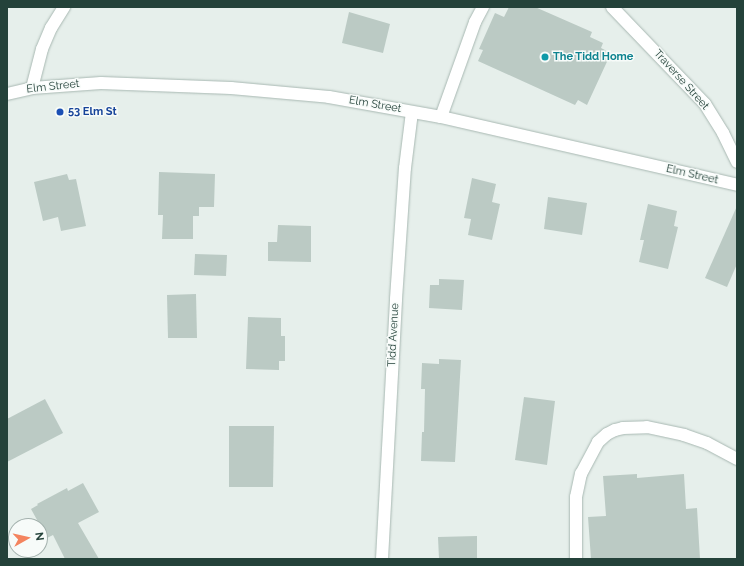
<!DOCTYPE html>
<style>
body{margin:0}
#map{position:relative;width:744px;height:566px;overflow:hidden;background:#e6efeb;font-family:Raleway,sans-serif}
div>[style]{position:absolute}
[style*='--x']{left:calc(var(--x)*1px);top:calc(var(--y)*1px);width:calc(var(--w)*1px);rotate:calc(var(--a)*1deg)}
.building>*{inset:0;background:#bbcac4}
.roads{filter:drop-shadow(0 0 1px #a8b8b2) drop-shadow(0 0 1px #a8b8b2)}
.minor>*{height:12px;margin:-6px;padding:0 6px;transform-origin:6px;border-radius:6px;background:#fff}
.dots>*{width:11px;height:11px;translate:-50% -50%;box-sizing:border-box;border:2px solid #f7fbf9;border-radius:50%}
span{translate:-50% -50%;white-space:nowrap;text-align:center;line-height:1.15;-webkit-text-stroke:3px #f7fbf9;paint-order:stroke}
.culture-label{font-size:11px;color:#0d838f;font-weight:700}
.left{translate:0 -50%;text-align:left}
.street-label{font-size:11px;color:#24423a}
.transit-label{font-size:11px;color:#164399;font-weight:700}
.frame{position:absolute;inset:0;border:8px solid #24423a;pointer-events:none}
.north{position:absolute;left:8px;top:518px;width:40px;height:40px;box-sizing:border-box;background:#f7fbf9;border:1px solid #a3b1ad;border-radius:50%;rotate:82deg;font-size:11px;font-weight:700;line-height:16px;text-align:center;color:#24423a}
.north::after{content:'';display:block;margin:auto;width:14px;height:18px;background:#f4845f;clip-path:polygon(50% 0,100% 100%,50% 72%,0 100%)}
</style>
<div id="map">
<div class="building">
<i style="clip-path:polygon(509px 7px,535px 7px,592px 32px,590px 37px,603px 43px,601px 48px,611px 53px,587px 105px,578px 100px,575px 105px,478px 61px,483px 50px,479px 49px,495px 13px,504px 17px)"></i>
<i style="clip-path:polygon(349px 12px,390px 24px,383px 53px,342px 43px)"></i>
<i style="clip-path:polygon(159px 172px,215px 174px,214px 207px,199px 207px,199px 216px,193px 216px,193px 239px,162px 239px,163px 215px,158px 215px)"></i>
<i style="clip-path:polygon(67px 174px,69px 180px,76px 179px,86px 226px,61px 231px,58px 217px,43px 221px,34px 182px)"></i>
<i style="clip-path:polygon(472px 178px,496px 184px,492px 202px,500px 204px,492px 240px,468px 235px,471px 219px,464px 218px)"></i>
<i style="clip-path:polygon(548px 197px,587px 203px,582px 235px,544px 229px)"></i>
<i style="clip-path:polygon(648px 204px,677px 211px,674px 226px,678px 227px,668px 269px,639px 262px,644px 240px,640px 240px)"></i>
<i style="clip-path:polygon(737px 206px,737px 264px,727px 287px,705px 278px)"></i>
<i style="clip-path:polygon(278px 225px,311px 226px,311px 262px,268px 261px,268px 242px,277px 242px)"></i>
<i style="clip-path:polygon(195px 254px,227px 255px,226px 276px,194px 275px)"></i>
<i style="clip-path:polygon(439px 279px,464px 280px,462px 310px,429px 308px,430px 285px,439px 285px)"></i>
<i style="clip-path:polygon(196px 294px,197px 338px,168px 338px,167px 295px)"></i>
<i style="clip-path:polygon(248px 317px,281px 318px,281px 336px,285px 336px,285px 361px,279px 361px,279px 370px,246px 369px)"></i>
<i style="clip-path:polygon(439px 359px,461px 360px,455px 462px,421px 461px,422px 432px,424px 432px,425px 389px,421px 389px,422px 363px,439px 364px)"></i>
<i style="clip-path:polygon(524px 397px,555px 401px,547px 465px,515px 460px)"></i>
<i style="clip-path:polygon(45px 399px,63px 433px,7px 462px,7px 419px)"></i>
<i style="clip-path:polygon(229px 426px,274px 426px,273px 487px,229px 487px)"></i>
<i style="clip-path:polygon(637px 474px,637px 478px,684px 474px,686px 509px,697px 508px,700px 559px,591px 559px,588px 517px,606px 516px,603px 476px)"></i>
<i style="clip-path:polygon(83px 483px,99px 512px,78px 523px,99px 559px,65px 559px,53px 535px,47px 538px,31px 509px,38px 505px,37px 504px,67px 488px,68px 491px)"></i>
<i style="clip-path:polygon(477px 536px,477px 559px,439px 559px,438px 537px)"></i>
</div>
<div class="roads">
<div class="minor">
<i style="--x:612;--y:7;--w:134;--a:46.2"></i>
<i style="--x:705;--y:104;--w:34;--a:58"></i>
<i style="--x:723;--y:133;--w:32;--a:64"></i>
<i style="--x:32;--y:88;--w:40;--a:-75.6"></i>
<i style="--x:42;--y:49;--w:23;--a:-67"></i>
<i style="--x:51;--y:28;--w:25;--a:-58"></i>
<i style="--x:7;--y:94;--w:26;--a:-13"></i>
<i style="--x:32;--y:88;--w:69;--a:-4.1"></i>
<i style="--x:101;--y:83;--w:130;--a:2.2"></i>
<i style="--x:231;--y:88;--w:98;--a:5.2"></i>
<i style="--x:329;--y:97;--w:114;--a:10.1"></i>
<i style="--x:441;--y:117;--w:304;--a:12.9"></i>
<i style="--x:441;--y:117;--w:101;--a:-70.3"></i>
<i style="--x:475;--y:22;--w:17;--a:-62"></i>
<i style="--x:382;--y:559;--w:260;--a:-86.9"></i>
<i style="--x:396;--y:299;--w:131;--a:-86.1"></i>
<i style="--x:405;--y:168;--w:56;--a:-82.9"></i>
<i style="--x:576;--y:559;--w:62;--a:-90"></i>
<i style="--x:576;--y:497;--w:24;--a:-78"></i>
<i style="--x:581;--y:474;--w:36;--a:-62"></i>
<i style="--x:598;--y:442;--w:12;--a:-42"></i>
<i style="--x:607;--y:434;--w:9;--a:-27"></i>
<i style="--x:615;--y:430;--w:8;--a:-14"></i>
<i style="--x:623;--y:428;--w:24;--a:-2"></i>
<i style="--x:647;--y:427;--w:38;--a:12"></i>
<i style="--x:684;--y:435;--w:24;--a:19"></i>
<i style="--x:707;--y:443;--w:34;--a:28"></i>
</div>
</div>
<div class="dots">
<i style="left:545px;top:57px;background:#0f9aa8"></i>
<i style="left:60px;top:112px;background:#1a4fb4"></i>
</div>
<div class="culture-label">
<span class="left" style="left:553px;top:57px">The Tidd Home</span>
</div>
<div class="street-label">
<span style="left:681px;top:80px;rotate:48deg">Traverse Street</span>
<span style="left:53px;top:87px;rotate:-6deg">Elm Street</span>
<span style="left:375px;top:105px;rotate:10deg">Elm Street</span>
<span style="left:692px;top:175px;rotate:13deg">Elm Street</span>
<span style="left:394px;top:335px;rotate:-87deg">Tidd Avenue</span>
</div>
<div class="transit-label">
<span class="left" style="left:68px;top:112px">53 Elm St</span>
</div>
<div class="frame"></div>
<div class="north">N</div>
</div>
